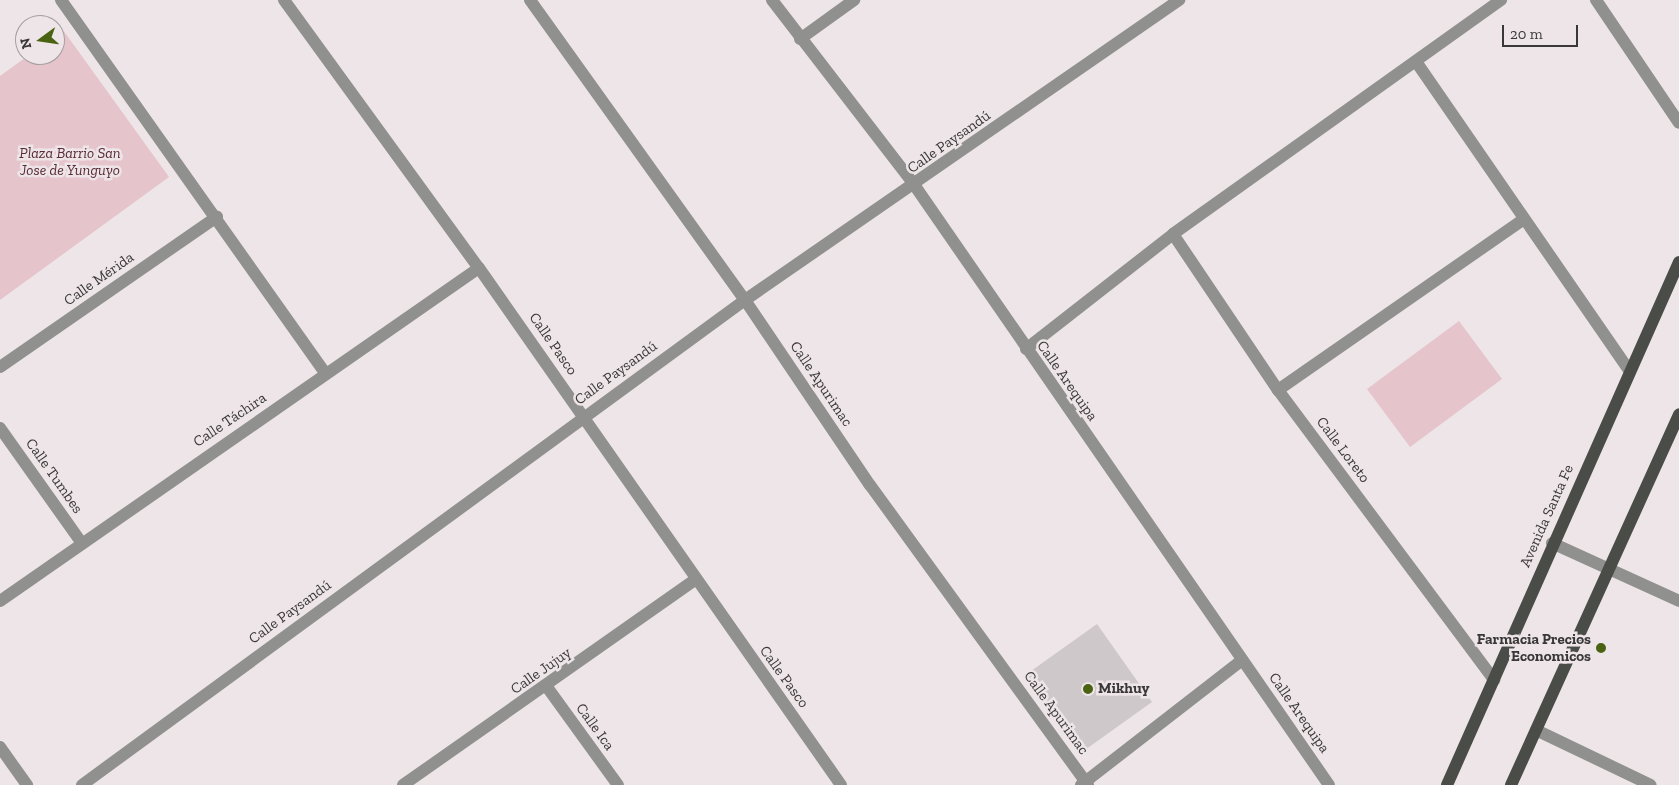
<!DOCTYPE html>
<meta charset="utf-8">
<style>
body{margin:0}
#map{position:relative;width:1679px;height:785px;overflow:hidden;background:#ede5e7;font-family:"Zilla Slab",serif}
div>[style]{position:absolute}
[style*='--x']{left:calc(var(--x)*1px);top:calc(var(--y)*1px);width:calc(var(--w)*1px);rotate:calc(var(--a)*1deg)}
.green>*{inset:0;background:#e6c4cc}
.building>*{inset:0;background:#cfc8ca}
.minor>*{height:12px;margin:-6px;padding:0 6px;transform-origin:6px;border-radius:6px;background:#90918f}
.major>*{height:12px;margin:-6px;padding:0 6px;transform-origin:6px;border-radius:6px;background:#4a4c47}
.dots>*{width:14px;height:14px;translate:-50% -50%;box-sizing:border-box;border:2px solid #ede5e7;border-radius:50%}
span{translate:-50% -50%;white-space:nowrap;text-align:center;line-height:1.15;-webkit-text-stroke:5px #ede5e7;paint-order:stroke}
.street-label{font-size:15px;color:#3a3738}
.park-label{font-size:15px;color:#592a38;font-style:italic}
.poi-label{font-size:15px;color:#3a3738;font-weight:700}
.right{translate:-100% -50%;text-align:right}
.left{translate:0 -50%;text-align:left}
.north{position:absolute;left:15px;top:15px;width:50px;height:50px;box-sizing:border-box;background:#ede5e7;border:1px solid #a59fa1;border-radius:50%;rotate:256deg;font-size:14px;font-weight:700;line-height:20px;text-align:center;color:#3a3738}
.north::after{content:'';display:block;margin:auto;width:18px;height:22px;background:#4a6313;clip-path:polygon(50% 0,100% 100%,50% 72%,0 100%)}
.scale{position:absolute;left:1502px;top:25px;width:76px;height:22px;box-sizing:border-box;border:2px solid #3a3738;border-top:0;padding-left:6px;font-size:15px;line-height:18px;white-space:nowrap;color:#3a3738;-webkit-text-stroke:4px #ede5e7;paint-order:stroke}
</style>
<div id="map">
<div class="green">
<i style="clip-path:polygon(63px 30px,169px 177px,0 300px,0 76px,29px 55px,55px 55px,55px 36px)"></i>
<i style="clip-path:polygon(1459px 321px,1502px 379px,1410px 447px,1367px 389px)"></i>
</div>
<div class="building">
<i style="clip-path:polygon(1097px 624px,1152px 702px,1082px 752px,1024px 676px)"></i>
</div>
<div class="minor">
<i style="--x:61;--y:0;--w:458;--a:54.7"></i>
<i style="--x:284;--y:0;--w:331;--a:54"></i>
<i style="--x:479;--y:268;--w:631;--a:55"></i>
<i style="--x:530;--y:0;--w:369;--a:54.4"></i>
<i style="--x:745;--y:300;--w:223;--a:56"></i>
<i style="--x:870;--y:485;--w:371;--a:54"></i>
<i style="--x:772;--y:0;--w:235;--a:52.4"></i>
<i style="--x:915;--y:186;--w:728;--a:55.35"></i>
<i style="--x:1596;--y:0;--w:148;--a:56"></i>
<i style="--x:800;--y:39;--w:67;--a:-35.8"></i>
<i style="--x:1417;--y:63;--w:375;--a:55.4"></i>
<i style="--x:1173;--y:234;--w:188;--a:56.1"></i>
<i style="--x:1278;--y:390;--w:362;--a:53.3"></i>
<i style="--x:1026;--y:349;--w:187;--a:-38"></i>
<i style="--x:1173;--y:234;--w:403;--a:-35.5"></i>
<i style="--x:0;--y:367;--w:264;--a:-34.7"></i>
<i style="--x:1278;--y:390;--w:298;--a:-34.8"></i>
<i style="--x:0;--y:428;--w:140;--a:54.6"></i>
<i style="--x:1552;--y:543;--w:140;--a:24.5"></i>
<i style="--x:0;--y:601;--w:583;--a:-34.81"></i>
<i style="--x:547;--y:687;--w:121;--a:54.1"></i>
<i style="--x:1536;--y:730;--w:127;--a:25.6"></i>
<i style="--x:0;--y:747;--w:47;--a:54.6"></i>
<i style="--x:82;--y:785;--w:821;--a:-36.19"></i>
<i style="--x:745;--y:300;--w:528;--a:-34.65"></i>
<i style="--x:403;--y:785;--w:357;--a:-35.1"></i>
<i style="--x:1081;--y:785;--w:204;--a:-37.8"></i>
</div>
<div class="major">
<i style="--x:1447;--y:785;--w:572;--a:-66.08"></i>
<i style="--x:1511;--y:785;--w:407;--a:-65.6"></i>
</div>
<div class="dots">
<i style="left:1601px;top:648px;background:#4a6313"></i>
<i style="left:1088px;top:689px;background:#4a6313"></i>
</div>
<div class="street-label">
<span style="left:949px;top:142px;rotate:-35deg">Calle Paysandú</span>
<span style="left:99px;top:279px;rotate:-35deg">Calle Mérida</span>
<span style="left:553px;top:344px;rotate:55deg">Calle Pasco</span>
<span style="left:616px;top:373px;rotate:-36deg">Calle Paysandú</span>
<span style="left:1067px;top:381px;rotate:55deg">Calle Arequipa</span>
<span style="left:821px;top:384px;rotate:56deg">Calle Apurimac</span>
<span style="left:230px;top:420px;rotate:-34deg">Calle Táchira</span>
<span style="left:1343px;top:450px;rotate:53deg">Calle Loreto</span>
<span style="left:54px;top:476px;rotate:55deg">Calle Tumbes</span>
<span style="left:1547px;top:516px;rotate:-66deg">Avenida Santa Fe</span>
<span style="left:290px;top:612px;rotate:-36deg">Calle Paysandú</span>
<span style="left:541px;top:671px;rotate:-35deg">Calle Jujuy</span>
<span style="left:784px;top:677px;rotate:54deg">Calle Pasco</span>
<span style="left:1056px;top:713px;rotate:54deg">Calle Apurimac</span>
<span style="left:1299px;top:713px;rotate:55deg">Calle Arequipa</span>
<span style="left:595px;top:727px;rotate:54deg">Calle Ica</span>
</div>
<div class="park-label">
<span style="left:70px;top:162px">Plaza Barrio San<br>Jose de Yunguyo</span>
</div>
<div class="poi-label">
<span class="right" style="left:1591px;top:648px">Farmacia Precios<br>Economicos</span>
<span class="left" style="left:1098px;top:689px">Mikhuy</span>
</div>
<div class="north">N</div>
<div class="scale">20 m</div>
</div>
